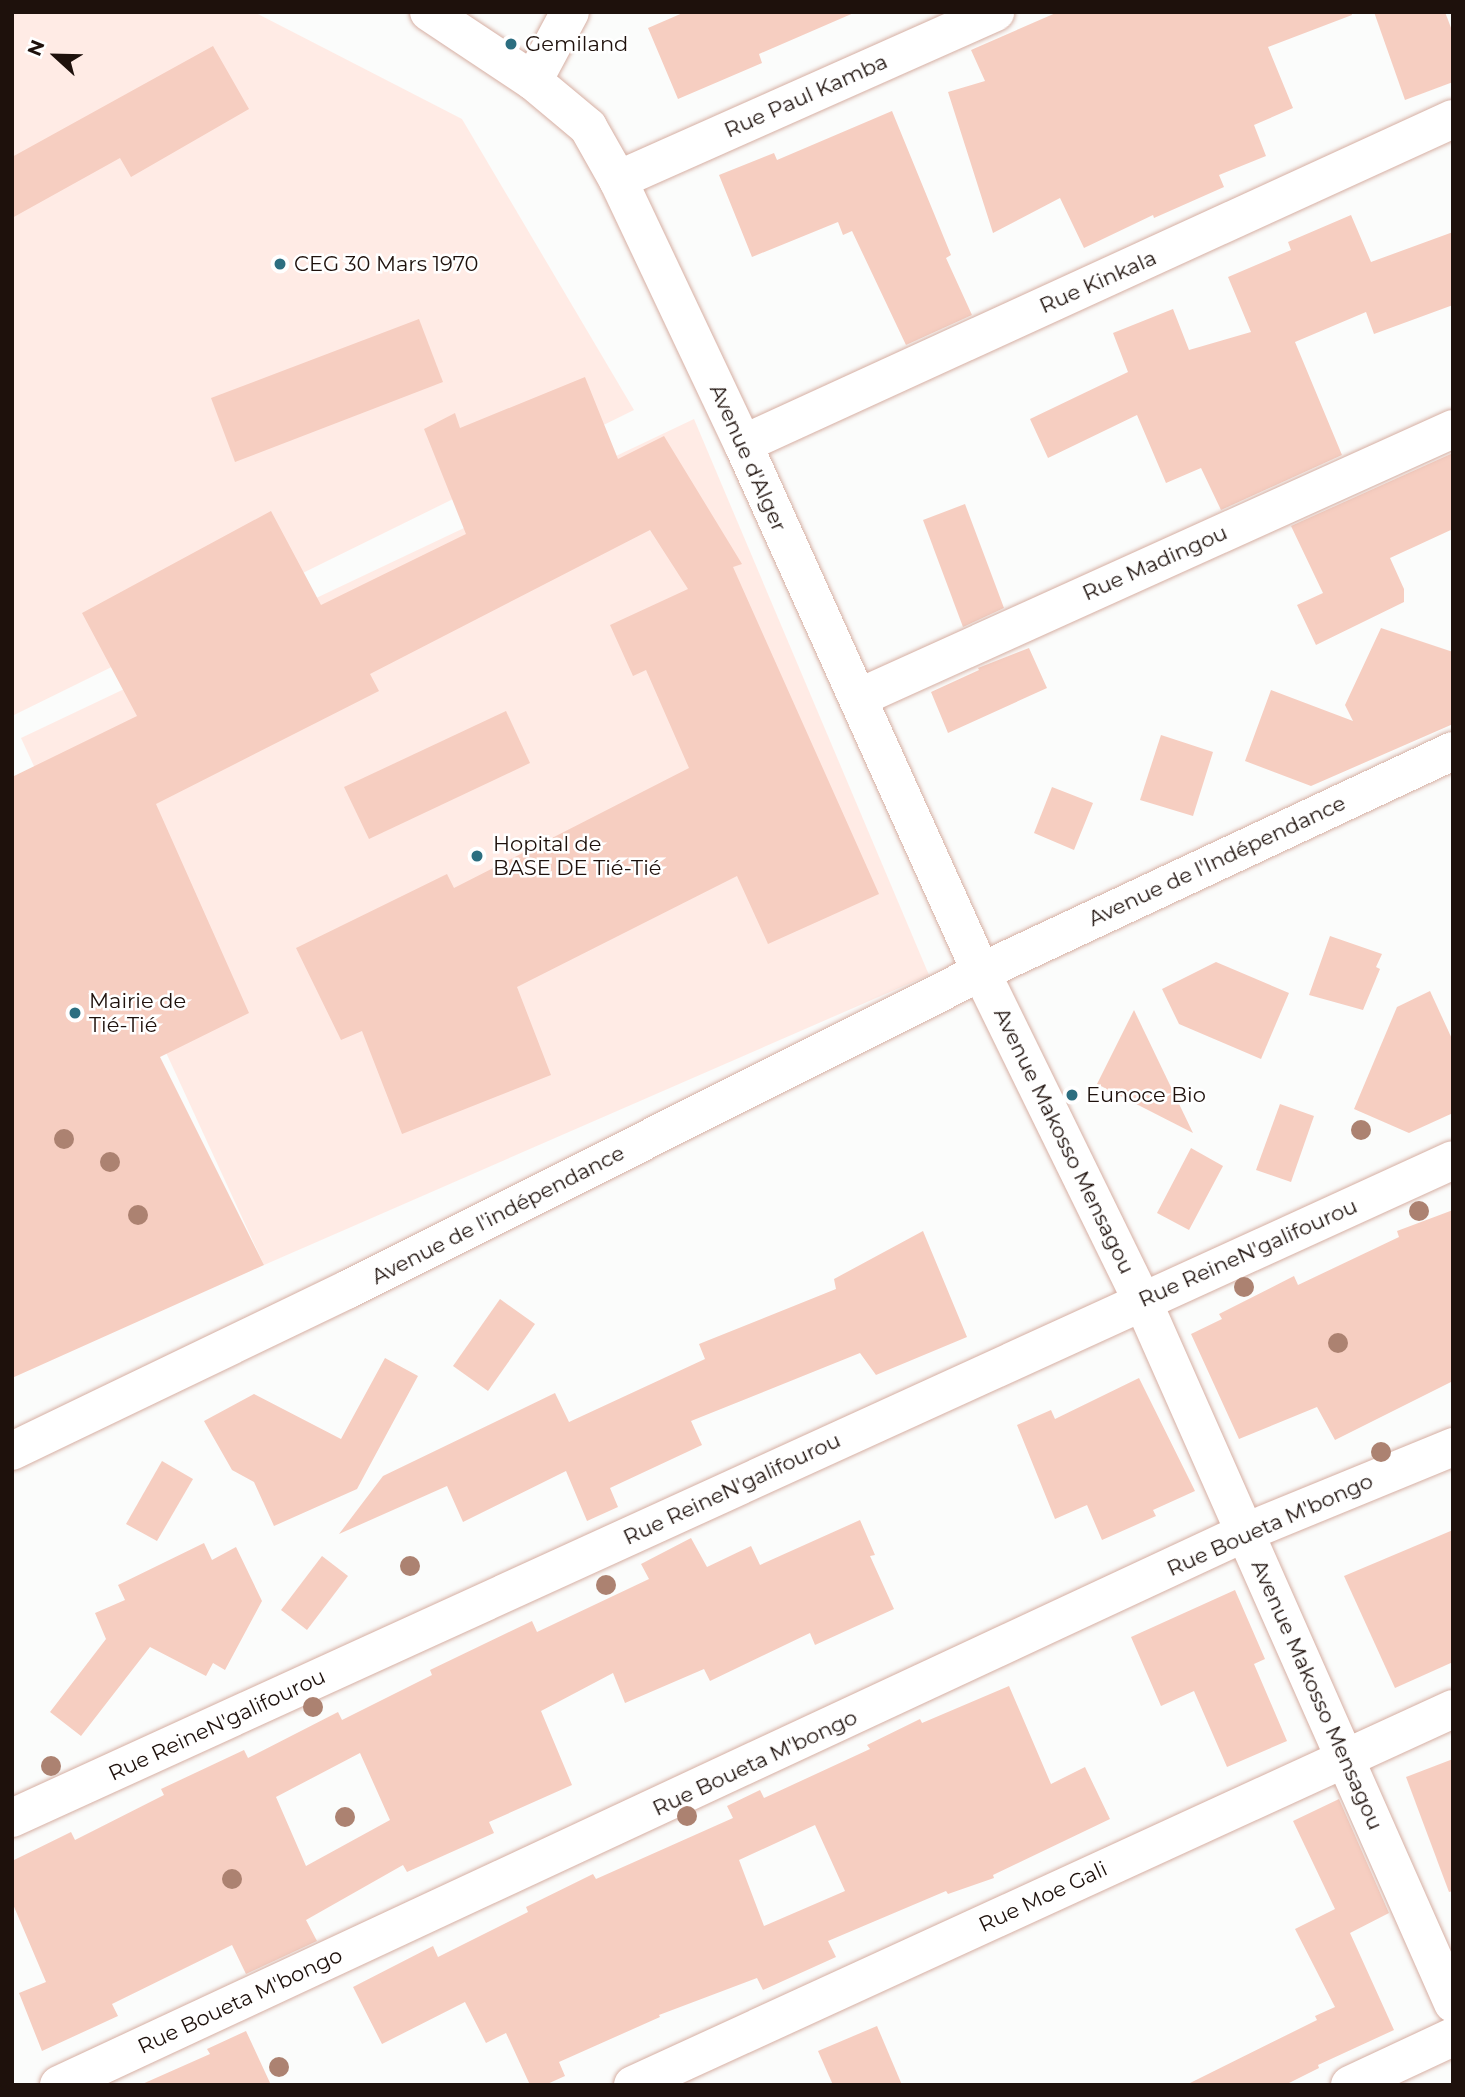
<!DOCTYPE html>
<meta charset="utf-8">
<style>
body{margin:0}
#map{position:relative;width:1465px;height:2097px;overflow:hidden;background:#fbfcfb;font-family:Montserrat,sans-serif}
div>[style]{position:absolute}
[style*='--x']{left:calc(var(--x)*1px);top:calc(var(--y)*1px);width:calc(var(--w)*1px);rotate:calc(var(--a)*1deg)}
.built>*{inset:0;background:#ffebe5}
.building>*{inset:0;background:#f6cec1}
.roads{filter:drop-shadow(0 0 2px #d6afa3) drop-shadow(0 0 2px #d6afa3)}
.street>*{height:38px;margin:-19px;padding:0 19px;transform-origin:19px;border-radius:19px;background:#fff}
.secondary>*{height:38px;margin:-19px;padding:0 19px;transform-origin:19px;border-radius:19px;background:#fff}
.trees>*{width:20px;height:20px;margin:-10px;border-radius:50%;background:#ac8271}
.dots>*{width:19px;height:19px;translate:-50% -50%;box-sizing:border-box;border:4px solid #fff;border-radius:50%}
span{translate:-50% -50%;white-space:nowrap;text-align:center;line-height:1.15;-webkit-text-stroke:5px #fff;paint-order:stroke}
.poi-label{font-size:21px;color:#1e110c}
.left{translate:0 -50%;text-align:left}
.street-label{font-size:21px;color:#1e110c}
.frame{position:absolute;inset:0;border:14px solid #1e110c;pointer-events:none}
.north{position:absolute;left:21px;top:21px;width:70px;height:70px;-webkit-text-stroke:5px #fff;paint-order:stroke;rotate:292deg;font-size:19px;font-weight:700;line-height:28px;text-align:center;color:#1e110c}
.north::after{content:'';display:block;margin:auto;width:24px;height:32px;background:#1e110c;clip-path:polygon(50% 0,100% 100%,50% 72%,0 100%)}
</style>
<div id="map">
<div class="built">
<i style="clip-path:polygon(12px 12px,254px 12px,462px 119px,634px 410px,12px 716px)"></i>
<i style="clip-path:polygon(694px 419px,929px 975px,264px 1265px,21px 738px)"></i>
</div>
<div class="building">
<i style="clip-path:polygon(685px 12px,856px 12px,759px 54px,762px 63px,678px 99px,648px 28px)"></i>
<i style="clip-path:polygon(1058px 12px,1351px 12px,1352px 15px,1268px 47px,1293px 108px,1254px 125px,1266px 156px,1219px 175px,1224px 187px,1154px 218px,1153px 215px,1084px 248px,1060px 198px,993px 233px,948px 92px,985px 81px,971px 50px)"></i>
<i style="clip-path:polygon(1374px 12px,1445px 12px,1453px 33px,1453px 82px,1405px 100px)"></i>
<i style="clip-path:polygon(213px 46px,249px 109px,131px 177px,120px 158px,12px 218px,12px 157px)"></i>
<i style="clip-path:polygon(892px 111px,951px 255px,946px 258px,972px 315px,906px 345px,852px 231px,843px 235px,838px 222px,752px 257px,719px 175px,774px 153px,777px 160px)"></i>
<i style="clip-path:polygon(1351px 215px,1371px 262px,1453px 232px,1453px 305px,1374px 334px,1366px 312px,1295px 342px,1342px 455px,1221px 510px,1201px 468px,1166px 483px,1137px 415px,1048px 458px,1030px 419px,1128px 372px,1113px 333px,1173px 309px,1189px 350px,1251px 332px,1228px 277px,1291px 250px,1288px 242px)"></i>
<i style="clip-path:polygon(419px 319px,443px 382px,235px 462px,211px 398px)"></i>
<i style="clip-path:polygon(585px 377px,618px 459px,664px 436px,742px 564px,733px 567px,879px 894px,768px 944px,737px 876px,517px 987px,551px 1075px,402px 1134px,362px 1031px,341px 1040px,296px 948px,447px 874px,454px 888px,689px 768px,646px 670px,633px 676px,610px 625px,688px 589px,650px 530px,370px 674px,379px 691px,156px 804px,249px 1013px,160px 1057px,264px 1265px,12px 1378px,12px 777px,137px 716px,82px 613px,271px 511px,321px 605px,466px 534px,424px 429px,455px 413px,460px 428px)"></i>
<i style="clip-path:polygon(1453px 453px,1453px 529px,1390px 558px,1404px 589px,1404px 602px,1316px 645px,1297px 605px,1323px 593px,1291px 526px)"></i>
<i style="clip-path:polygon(965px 504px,1004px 608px,963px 627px,923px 520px)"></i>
<i style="clip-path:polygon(1381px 628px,1453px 652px,1453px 724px,1311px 786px,1245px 761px,1271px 690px,1353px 721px,1345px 705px)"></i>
<i style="clip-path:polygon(1029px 648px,1047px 688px,948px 733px,931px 692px,979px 670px,978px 668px)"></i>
<i style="clip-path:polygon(506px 711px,530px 763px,369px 839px,344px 787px)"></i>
<i style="clip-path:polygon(1161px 735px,1213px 752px,1193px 816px,1140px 800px)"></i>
<i style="clip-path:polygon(1052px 787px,1093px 803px,1074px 850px,1034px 833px)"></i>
<i style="clip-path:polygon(1330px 936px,1382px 954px,1376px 967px,1380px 969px,1363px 1010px,1309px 995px)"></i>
<i style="clip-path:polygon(1216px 962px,1289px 993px,1261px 1059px,1179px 1024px,1162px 989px)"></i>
<i style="clip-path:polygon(1430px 991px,1453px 1041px,1453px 1113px,1409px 1133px,1354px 1109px,1397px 1007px)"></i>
<i style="clip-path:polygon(1134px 1010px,1193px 1133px,1097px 1084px)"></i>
<i style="clip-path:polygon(1280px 1104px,1314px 1116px,1291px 1182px,1256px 1170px)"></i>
<i style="clip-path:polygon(1191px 1148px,1223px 1166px,1189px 1230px,1157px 1213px)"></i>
<i style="clip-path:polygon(1453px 1210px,1453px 1381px,1335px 1440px,1317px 1407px,1239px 1439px,1191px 1334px,1222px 1319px,1219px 1314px,1294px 1276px,1298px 1285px,1399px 1237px,1397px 1231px)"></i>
<i style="clip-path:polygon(923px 1231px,967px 1337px,876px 1375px,860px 1353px,691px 1421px,702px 1445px,610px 1488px,618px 1507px,587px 1521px,566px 1471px,463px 1522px,447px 1486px,339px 1534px,383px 1476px,555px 1393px,569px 1422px,705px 1359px,699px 1344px,836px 1289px,834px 1279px)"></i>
<i style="clip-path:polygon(500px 1299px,535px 1324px,488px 1391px,453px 1366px)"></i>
<i style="clip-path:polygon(385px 1358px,418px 1376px,357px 1489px,274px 1526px,254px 1482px,232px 1470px,204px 1421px,254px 1394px,341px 1439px)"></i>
<i style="clip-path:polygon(1139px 1378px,1195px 1491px,1153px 1510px,1156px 1516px,1102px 1540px,1087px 1505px,1055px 1519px,1017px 1425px,1051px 1410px,1055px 1419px)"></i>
<i style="clip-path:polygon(162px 1461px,193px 1479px,157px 1541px,126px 1524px)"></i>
<i style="clip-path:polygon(evenodd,860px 1520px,875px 1555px,870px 1556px,894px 1609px,815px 1645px,810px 1633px,710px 1681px,704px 1669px,625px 1703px,613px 1673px,541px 1711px,572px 1785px,489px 1822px,494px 1833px,407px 1872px,403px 1865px,306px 1920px,317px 1941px,246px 1974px,232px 1945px,112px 2004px,118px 2016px,42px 2051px,19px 1993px,46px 1982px,12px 1902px,12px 1861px,71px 1832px,75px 1840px,164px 1795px,161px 1789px,244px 1750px,248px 1758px,338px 1712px,342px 1720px,432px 1675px,430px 1670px,532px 1621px,537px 1632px,649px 1579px,641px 1564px,691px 1538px,707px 1567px,751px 1546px,760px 1565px,860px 1520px,360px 1753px,390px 1820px,306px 1866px,276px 1797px,360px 1753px)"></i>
<i style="clip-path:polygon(1453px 1530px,1453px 1662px,1395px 1688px,1344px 1576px)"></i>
<i style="clip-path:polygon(204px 1543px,212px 1560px,236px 1547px,262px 1601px,225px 1670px,213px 1663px,206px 1676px,150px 1647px,81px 1736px,50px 1712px,106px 1639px,95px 1613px,125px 1600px,118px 1585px)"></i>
<i style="clip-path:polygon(322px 1556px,348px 1576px,307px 1630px,281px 1610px)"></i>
<i style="clip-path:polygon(1235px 1590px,1265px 1659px,1254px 1664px,1287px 1741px,1227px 1767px,1194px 1691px,1161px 1706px,1131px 1637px)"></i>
<i style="clip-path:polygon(evenodd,1009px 1686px,1051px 1784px,1085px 1767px,1110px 1819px,993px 1875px,994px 1878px,948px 1894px,946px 1891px,828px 1941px,836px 1957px,763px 1990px,757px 1978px,659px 2015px,660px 2017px,559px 2062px,565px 2076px,545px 2085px,530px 2085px,506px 2033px,486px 2043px,465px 2002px,382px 2044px,353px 1987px,433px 1946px,438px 1957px,528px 1912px,526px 1907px,593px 1874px,596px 1879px,733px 1818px,727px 1806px,760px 1790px,764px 1798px,870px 1749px,867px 1745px,920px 1719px,922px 1723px,1009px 1686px,815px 1825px,845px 1891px,764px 1926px,739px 1860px,815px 1825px)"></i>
<i style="clip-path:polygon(1453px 1759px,1453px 1891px,1449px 1892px,1406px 1777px)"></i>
<i style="clip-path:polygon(1339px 1799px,1389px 1913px,1350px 1933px,1394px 2030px,1318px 2065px,1319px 2068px,1285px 2085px,1186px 2085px,1317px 2020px,1315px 2016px,1335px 2007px,1295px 1929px,1335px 1909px,1293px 1821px)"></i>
<i style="clip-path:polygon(877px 2026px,902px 2085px,833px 2085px,818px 2051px)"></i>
<i style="clip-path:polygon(246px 2031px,271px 2085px,140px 2085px,210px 2054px,207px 2049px)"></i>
</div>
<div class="roads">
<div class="street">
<i style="--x:429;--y:12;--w:125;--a:33.6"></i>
<i style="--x:533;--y:81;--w:72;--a:39.9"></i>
<i style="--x:588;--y:127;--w:61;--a:60.5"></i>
<i style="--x:618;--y:180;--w:292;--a:64.7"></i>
<i style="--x:743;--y:444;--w:579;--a:65.74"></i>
<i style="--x:981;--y:972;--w:365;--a:63.9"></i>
<i style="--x:1142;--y:1300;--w:769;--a:66.14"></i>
<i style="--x:533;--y:81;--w:78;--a:-61.8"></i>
<i style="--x:618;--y:180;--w:413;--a:-24"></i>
<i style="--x:743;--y:444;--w:781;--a:-24.6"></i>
<i style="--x:858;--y:698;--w:653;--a:-24.33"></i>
<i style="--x:12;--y:1818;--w:1584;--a:-24.54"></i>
<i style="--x:59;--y:2085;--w:1309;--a:-24.98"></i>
<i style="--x:1246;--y:1532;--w:224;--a:-22.3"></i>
<i style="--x:633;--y:2085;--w:902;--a:-24.63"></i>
<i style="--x:1350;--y:2085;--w:114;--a:-25"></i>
</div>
<div class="secondary">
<i style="--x:12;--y:1451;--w:372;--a:-25.7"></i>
<i style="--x:347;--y:1290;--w:709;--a:-26.64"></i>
<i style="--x:981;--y:972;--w:521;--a:-25.09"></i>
</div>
</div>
<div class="trees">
<i style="left:1361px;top:1130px"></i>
<i style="left:64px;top:1139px"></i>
<i style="left:110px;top:1162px"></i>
<i style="left:1419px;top:1211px"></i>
<i style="left:138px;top:1215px"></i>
<i style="left:1244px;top:1287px"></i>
<i style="left:1338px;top:1343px"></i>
<i style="left:1381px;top:1452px"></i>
<i style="left:410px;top:1566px"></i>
<i style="left:606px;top:1585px"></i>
<i style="left:313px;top:1707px"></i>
<i style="left:51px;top:1766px"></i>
<i style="left:687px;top:1816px"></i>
<i style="left:345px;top:1817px"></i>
<i style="left:232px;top:1879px"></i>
<i style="left:279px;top:2067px"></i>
</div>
<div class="dots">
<i style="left:511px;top:44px;background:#2c6e80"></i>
<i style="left:280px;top:264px;background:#2c6e80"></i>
<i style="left:477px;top:856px;background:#2c6e80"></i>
<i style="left:75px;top:1013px;background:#2c6e80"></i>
<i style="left:1072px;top:1095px;background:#2c6e80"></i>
</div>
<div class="poi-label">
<span class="left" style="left:525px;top:44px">Gemiland</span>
<span class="left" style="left:294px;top:264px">CEG 30 Mars 1970</span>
<span class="left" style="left:493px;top:856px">Hopital de<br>BASE DE Tié-Tié</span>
<span class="left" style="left:89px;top:1013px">Mairie de<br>Tié-Tié</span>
<span class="left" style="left:1086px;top:1095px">Eunoce Bio</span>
</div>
<div class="street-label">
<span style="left:806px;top:96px;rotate:-24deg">Rue Paul Kamba</span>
<span style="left:1098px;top:282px;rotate:-24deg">Rue Kinkala</span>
<span style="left:748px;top:458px;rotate:66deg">Avenue d'Alger</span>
<span style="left:1155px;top:563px;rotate:-24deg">Rue Madingou</span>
<span style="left:1217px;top:861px;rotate:-25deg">Avenue de l'Indépendance</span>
<span style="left:1064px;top:1141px;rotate:64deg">Avenue Makosso Mensagou</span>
<span style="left:498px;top:1215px;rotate:-27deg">Avenue de l'indépendance</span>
<span style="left:1248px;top:1253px;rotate:-24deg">Rue ReineN'galifourou</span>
<span style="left:732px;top:1489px;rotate:-25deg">Rue ReineN'galifourou</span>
<span style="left:1270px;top:1525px;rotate:-24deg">Rue Boueta M'bongo</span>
<span style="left:1317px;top:1695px;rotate:66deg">Avenue Makosso Mensagou</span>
<span style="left:217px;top:1725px;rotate:-25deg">Rue ReineN'galifourou</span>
<span style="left:755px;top:1763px;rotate:-25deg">Rue Boueta M'bongo</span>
<span style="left:1043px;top:1897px;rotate:-25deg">Rue Moe Gali</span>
<span style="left:240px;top:2001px;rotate:-25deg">Rue Boueta M'bongo</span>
</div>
<div class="frame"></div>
<div class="north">N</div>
</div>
